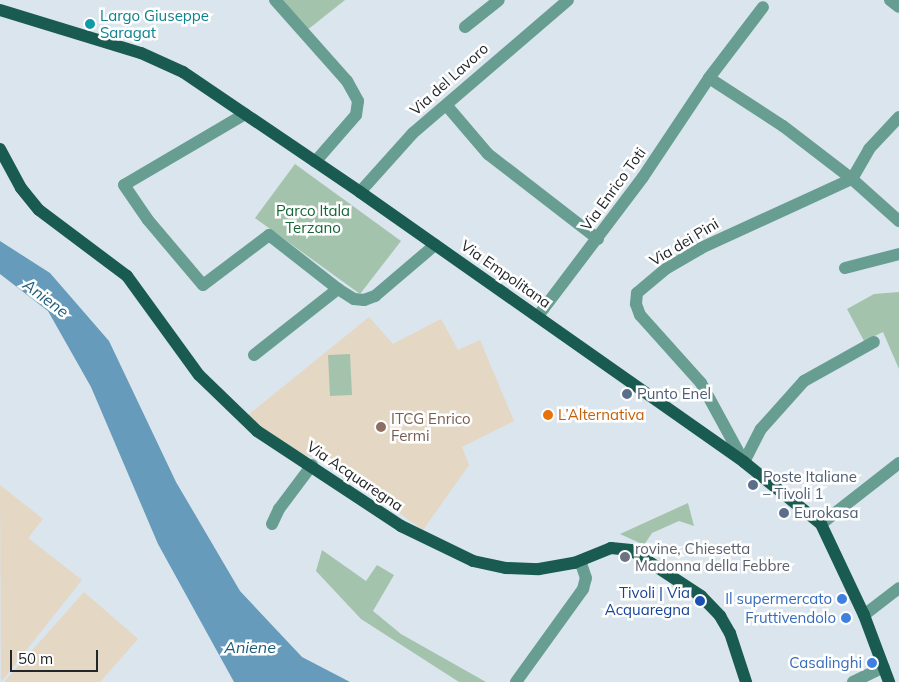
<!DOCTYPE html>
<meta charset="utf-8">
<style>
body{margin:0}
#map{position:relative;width:899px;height:682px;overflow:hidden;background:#dae5ed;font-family:Mulish,sans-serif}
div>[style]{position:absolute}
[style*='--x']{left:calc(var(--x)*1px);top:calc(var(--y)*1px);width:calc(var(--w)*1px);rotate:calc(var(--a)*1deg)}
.education>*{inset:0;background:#e4d7c4}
.green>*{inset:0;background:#a4c3ac}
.water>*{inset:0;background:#679bbb}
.minor>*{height:12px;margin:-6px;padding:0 6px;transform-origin:6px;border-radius:6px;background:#689e92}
.major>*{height:12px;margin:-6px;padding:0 6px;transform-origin:6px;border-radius:6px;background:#195b50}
.dots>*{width:14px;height:14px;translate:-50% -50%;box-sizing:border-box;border:2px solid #fff;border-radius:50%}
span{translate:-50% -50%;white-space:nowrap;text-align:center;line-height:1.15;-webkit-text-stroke:5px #fff;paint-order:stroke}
.culture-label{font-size:15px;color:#0d838f}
.left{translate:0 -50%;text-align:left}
.street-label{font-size:15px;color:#222529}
.park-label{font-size:15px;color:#176437}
.service-label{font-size:15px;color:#4e5e75}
.food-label{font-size:15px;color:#c56008}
.education-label{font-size:15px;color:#785e54}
.worship-label{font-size:15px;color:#5b616d}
.transit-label{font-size:15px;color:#164399}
.right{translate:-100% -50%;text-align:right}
.shop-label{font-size:15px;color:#366cbe}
.water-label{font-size:16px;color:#1e5c7d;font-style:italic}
.scale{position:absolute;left:10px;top:650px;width:88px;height:22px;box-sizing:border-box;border:2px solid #222529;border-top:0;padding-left:6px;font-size:15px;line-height:18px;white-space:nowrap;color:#222529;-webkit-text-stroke:4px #fff;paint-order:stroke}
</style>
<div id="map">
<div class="education">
<i style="clip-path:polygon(369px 317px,393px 344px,441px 319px,458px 350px,480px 340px,514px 421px,462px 447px,469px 465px,423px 530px,331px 464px,295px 451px,266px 433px,248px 415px)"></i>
<i style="clip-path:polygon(0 485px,43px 519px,28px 538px,82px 580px,1px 682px)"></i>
<i style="clip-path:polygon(84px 592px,138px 639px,100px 682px,4px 682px)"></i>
</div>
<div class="green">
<i style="clip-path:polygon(280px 0,345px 0,306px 31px)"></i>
<i style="clip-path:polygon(295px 164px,401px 241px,360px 294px,255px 218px)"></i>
<i style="clip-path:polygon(899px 292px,899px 369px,883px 332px,864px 341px,847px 309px,874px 294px)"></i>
<i style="clip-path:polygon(350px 354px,352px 395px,330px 396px,328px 355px)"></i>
<i style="clip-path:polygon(688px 503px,694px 526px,679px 521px,652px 533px,644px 545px,620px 534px)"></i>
<i style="clip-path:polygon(322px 550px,366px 581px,377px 565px,394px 575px,373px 611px,401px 634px,486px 682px,459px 682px,361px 619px,316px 571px)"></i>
</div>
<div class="water">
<i style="clip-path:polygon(0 241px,50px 273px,109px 341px,176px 482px,240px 591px,302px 657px,350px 682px,234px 682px,158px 544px,91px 387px,48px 311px,0 274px)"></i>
</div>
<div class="minor">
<i style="--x:275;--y:0;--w:108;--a:48.4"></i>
<i style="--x:347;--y:81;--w:23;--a:61"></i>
<i style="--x:358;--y:101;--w:14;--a:98"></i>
<i style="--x:356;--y:115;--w:62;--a:131.1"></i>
<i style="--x:890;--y:0;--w:11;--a:38"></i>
<i style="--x:465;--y:27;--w:43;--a:-38.5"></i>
<i style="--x:709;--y:78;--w:88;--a:33"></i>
<i style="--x:783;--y:126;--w:87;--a:37.5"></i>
<i style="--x:852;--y:179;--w:63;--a:41.8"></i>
<i style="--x:447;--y:106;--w:63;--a:49.5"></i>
<i style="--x:488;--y:154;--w:139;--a:37.7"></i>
<i style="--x:245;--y:114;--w:140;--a:149.6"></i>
<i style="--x:124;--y:185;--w:42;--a:55.6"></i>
<i style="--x:148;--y:220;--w:85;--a:49.8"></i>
<i style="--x:203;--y:285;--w:83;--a:-37.1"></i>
<i style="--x:269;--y:235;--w:88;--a:38"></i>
<i style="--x:338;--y:289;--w:19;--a:32"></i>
<i style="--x:354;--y:299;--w:10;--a:6"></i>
<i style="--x:364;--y:300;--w:12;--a:-20"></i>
<i style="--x:375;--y:296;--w:79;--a:-40.4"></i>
<i style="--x:852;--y:179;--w:34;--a:-60"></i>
<i style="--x:869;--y:149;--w:44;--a:-46.8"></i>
<i style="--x:360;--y:192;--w:79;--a:-48.1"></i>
<i style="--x:413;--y:133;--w:204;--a:-40.6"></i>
<i style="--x:845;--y:268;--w:56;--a:-14.5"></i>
<i style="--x:538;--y:316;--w:174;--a:-52.9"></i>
<i style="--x:643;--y:177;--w:119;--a:-56.3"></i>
<i style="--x:709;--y:78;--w:89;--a:-52.7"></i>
<i style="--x:254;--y:355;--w:107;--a:-38.2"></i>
<i style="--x:744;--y:462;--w:90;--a:-118.6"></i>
<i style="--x:701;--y:383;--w:91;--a:-131.9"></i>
<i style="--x:640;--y:315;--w:12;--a:-110"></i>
<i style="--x:636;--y:304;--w:11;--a:-85"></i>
<i style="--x:637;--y:293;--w:39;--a:-40"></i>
<i style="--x:667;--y:268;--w:39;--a:-30"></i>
<i style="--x:701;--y:248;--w:166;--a:-24.6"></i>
<i style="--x:744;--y:462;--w:37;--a:-63"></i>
<i style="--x:761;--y:429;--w:64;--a:-48.1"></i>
<i style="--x:804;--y:381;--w:80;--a:-29.1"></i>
<i style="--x:272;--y:524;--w:17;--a:-65"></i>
<i style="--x:279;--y:509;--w:55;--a:-53.1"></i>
<i style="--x:821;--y:524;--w:99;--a:-38"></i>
<i style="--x:864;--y:615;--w:44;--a:-37.6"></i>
<i style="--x:516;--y:682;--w:115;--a:-54.2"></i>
<i style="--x:583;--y:589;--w:11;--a:-75"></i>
<i style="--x:586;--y:578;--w:18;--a:-109"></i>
<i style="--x:853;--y:682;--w:34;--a:-26"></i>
</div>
<div class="major">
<i style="--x:0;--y:10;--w:147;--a:17"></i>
<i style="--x:141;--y:53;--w:46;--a:24.3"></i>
<i style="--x:183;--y:72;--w:214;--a:34.1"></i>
<i style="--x:360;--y:192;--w:469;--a:35.1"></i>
<i style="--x:744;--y:462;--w:99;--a:38.8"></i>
<i style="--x:821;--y:524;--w:101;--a:64.7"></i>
<i style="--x:864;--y:615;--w:72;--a:69.5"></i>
<i style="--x:0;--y:149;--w:44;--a:61.7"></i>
<i style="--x:21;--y:188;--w:28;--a:51"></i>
<i style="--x:39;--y:210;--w:110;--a:36.9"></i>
<i style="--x:127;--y:276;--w:122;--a:54"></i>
<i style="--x:199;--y:375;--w:81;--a:44"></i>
<i style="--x:257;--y:431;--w:173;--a:33.4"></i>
<i style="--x:401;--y:526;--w:80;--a:25.9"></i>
<i style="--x:473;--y:561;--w:34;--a:12"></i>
<i style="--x:506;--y:568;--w:33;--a:2"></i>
<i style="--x:539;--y:569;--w:36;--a:-10"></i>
<i style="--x:574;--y:563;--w:40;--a:-22"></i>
<i style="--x:611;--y:548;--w:20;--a:6"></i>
<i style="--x:631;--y:550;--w:84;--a:33.3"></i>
<i style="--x:701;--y:596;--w:28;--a:46"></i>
<i style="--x:720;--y:616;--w:20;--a:60"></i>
<i style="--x:730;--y:633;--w:52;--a:71.9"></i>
</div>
<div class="dots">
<i style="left:90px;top:24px;background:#0f9aa8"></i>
<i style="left:627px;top:394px;background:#5c6f8a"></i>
<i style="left:548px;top:415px;background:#e8710a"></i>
<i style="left:381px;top:427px;background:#8d6e63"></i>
<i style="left:753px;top:485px;background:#5c6f8a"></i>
<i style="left:784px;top:513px;background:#5c6f8a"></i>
<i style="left:625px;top:557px;background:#6b7280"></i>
<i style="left:842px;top:599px;background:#3f7fe0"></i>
<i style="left:700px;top:601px;background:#1a4fb4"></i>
<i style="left:846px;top:618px;background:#3f7fe0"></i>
<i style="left:872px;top:663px;background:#3f7fe0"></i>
</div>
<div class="culture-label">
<span class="left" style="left:100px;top:24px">Largo Giuseppe<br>Saragat</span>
</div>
<div class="street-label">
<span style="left:449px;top:79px;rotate:-42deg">Via del Lavoro</span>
<span style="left:613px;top:189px;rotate:-54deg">Via Enrico Toti</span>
<span style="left:684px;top:242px;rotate:-31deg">Via dei Pini</span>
<span style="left:506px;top:274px;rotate:35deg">Via Empolitana</span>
<span style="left:355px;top:476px;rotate:34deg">Via Acquaregna</span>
</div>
<div class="park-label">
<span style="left:313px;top:219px">Parco Itala<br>Terzano</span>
</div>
<div class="service-label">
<span class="left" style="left:637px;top:394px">Punto Enel</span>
<span class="left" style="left:763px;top:485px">Poste Italiane<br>– Tivoli 1</span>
<span class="left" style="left:794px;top:513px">Eurokasa</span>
</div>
<div class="food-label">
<span class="left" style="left:558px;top:415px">L’Alternativa</span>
</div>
<div class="education-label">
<span class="left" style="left:391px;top:427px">ITCG Enrico<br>Fermi</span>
</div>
<div class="worship-label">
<span class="left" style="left:635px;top:557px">rovine, Chiesetta<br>Madonna della Febbre</span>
</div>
<div class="transit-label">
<span class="right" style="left:690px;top:601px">Tivoli | Via<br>Acquaregna</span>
</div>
<div class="shop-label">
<span class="right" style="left:832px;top:599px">Il supermercato</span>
<span class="right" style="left:836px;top:618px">Fruttivendolo</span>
<span class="right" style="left:862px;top:663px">Casalinghi</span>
</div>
<div class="water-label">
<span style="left:46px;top:298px;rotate:37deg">Aniene</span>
<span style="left:250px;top:647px">Aniene</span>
</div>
<div class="scale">50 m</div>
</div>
